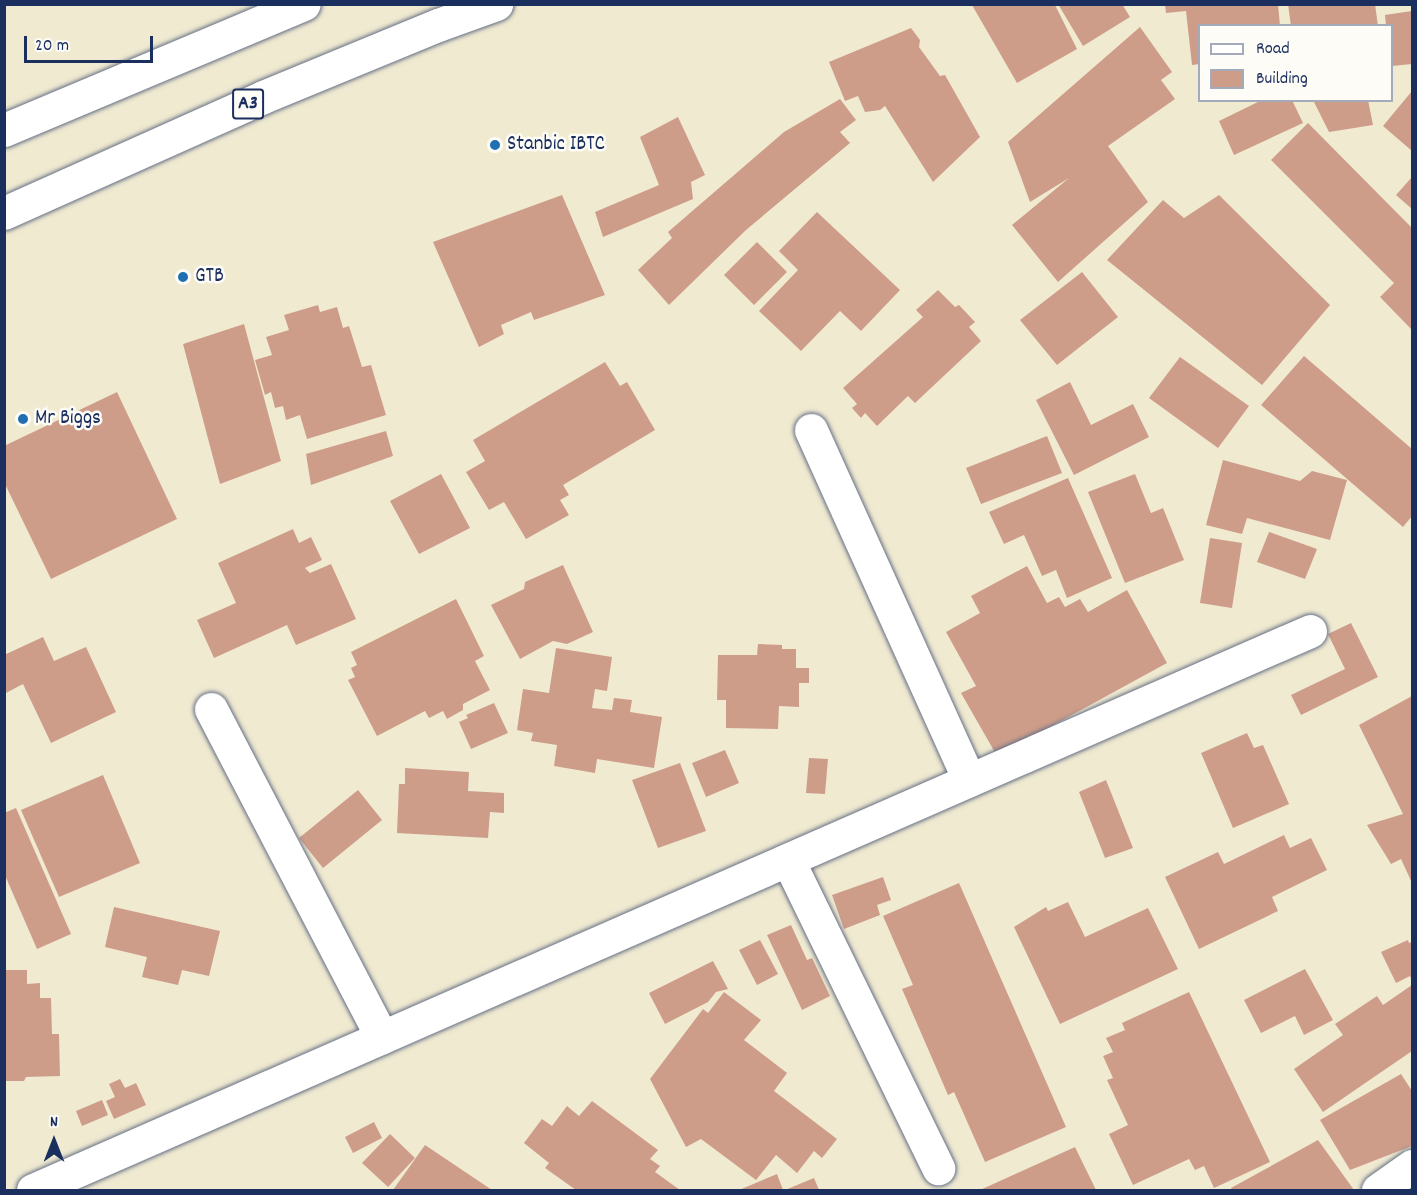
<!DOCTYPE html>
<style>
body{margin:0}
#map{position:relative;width:1417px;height:1195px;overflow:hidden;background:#f0ead1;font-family:Dekko,sans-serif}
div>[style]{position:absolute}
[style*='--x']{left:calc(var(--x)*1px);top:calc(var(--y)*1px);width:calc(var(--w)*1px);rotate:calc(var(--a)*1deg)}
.building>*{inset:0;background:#ce9d8a}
.roads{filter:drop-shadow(0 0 2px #667086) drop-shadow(0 0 2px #667086)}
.minor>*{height:33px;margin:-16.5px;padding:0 16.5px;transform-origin:16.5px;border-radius:16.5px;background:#fff}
.highway>*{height:33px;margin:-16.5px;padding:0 16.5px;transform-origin:16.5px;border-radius:16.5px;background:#fff}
.dots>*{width:16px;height:16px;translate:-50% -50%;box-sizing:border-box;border:3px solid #fdfcf7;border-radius:50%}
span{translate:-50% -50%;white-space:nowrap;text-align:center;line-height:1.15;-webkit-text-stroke:5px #fdfcf7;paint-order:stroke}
.shield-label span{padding:2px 4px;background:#fdfcf7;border:2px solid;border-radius:4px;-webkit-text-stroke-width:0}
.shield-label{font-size:20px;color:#1b2f5e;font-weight:700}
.poi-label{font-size:21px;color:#1b2f5e}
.left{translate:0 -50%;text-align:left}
.frame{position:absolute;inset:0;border:6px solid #1b2f5e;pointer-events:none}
.legend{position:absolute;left:1198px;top:24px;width:195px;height:78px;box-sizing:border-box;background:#fdfcf7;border:2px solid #a3aaba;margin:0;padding:8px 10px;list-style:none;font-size:18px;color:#1b2f5e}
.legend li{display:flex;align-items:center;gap:12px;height:30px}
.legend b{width:30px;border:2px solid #a3aaba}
.north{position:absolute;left:24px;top:1111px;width:60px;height:60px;-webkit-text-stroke:4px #fdfcf7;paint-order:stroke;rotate:0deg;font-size:16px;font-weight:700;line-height:24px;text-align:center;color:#1b2f5e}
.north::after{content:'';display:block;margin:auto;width:21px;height:27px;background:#1b2f5e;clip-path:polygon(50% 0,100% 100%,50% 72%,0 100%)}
.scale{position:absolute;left:24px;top:36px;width:129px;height:27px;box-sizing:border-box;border:3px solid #1b2f5e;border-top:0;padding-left:8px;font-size:18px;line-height:21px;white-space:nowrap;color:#1b2f5e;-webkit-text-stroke:4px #fdfcf7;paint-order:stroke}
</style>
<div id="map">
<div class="building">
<i style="clip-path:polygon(1058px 4px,1122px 4px,1130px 17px,1083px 46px)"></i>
<i style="clip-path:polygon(1165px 4px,1278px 4px,1280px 26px,1200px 26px,1200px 64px,1192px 65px,1186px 11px,1166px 13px)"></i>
<i style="clip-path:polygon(1288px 4px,1375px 4px,1378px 26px,1291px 26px)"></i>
<i style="clip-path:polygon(972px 5px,1055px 5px,1077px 49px,1017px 83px)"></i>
<i style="clip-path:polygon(1412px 11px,1412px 64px,1392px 66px,1392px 26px,1386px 26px,1385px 15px)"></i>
<i style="clip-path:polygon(1140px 27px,1172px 72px,1161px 80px,1175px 99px,1108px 146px,1148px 202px,1058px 282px,1012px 225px,1069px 178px,1030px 202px,1008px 142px)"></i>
<i style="clip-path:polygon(911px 28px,920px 40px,919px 47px,940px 76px,945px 75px,980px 137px,933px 182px,885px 106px,880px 110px,865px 112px,858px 96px,845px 101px,829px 62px)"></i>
<i style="clip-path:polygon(1412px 91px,1412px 151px,1383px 126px)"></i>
<i style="clip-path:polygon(840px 99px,856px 120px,840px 132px,850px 143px,746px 230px,669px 305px,638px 270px,672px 238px,668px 232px,784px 132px)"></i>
<i style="clip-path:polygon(1262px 100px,1292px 100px,1303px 123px,1234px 155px,1219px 121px)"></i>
<i style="clip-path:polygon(1313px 100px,1368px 100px,1373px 125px,1329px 132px)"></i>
<i style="clip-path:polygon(678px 117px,705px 175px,691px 182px,693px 199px,603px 237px,595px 212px,659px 185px,640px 137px)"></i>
<i style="clip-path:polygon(1308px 123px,1412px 228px,1412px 330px,1380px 297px,1394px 283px,1271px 160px)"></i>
<i style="clip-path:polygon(1412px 177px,1412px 209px,1396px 195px)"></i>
<i style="clip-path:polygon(562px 195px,605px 295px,534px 320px,531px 312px,501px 325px,504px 334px,479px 347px,433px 242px)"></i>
<i style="clip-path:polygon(1219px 195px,1330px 305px,1262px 385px,1107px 260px,1163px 200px,1184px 218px)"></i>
<i style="clip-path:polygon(817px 212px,900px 290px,861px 331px,840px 311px,801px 351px,759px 311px,798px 270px,779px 251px)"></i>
<i style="clip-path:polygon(757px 242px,787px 272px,754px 305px,724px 275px)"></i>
<i style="clip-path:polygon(1082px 272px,1118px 317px,1057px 365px,1020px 320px)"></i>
<i style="clip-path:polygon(938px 290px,955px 307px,959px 305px,975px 322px,969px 327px,981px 341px,915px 403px,908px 396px,877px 426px,865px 413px,861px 418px,852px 408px,857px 404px,843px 388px,923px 317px,916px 310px)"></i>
<i style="clip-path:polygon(318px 305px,320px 312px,337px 307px,343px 328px,349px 326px,362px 367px,371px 365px,386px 415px,307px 439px,300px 415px,286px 420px,283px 406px,275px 408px,271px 392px,265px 395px,255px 360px,272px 355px,266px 337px,289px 330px,284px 315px)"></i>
<i style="clip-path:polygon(244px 324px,281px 461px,220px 484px,183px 344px)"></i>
<i style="clip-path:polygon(1304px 356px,1412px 449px,1412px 516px,1403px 527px,1261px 405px)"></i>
<i style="clip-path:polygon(1180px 357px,1249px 406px,1218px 448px,1149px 398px)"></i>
<i style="clip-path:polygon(605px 362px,620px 386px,627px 382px,655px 430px,563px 485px,569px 495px,560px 500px,569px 515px,526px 539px,504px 502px,489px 510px,466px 472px,485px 461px,473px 440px)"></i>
<i style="clip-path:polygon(1070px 382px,1091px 425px,1133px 404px,1149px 437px,1074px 475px,1036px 400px)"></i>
<i style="clip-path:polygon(117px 392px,177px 519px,51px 579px,4px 482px,4px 446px)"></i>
<i style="clip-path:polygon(386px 431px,393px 456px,311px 485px,306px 454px)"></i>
<i style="clip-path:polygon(1047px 436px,1062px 473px,981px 504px,966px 468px)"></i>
<i style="clip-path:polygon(1223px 460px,1300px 481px,1312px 471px,1347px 480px,1330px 540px,1247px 518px,1242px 534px,1206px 525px)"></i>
<i style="clip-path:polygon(441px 474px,470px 528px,419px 554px,390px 501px)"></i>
<i style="clip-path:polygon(1135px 474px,1151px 513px,1163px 508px,1184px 560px,1125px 583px,1088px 492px)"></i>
<i style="clip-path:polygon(1068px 478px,1112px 578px,1067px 598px,1056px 570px,1042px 576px,1024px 535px,1004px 544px,989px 512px)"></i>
<i style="clip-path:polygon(293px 529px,299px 543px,311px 537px,322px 560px,305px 568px,310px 573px,331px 564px,356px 619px,296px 645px,287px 625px,214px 658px,197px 620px,236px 603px,218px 563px)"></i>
<i style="clip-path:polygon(1269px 532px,1317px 549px,1305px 579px,1257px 562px)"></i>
<i style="clip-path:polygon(1210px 538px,1242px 543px,1232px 608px,1200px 603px)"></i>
<i style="clip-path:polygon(563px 565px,593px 632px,567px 644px,553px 641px,520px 659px,491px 605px,524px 589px,525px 582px)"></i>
<i style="clip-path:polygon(1027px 566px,1047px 603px,1059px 597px,1065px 607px,1080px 599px,1088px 612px,1127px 590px,1167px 663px,997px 756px,961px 693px,976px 686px,946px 632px,980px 613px,971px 596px)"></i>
<i style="clip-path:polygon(456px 599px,484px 656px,475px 661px,490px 690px,463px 704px,463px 710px,447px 719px,443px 711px,429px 718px,425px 711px,377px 736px,348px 680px,355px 677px,351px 668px,357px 665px,351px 652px)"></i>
<i style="clip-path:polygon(1351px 623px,1378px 677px,1301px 715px,1291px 695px,1345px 669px,1328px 634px)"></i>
<i style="clip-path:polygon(43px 637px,54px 661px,86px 647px,116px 712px,51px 743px,23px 684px,6px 693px,4px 690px,4px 655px)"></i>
<i style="clip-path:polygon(758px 644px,782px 645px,782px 649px,796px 649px,796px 668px,809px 668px,809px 683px,799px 683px,799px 707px,779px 706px,778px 729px,726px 728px,726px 700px,717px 700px,718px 655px,757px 655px)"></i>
<i style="clip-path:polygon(556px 648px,612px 657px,607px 691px,595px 689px,592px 708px,612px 710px,614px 698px,632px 700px,630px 712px,662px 717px,654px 768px,597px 759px,595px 773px,554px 766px,557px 745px,531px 741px,533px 733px,517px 730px,523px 689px,549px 693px)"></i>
<i style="clip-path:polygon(1412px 696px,1412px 883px,1401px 859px,1391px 864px,1367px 825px,1403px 814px,1359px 725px)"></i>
<i style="clip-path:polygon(494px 703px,508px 733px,471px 749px,459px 722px,468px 718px,466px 715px)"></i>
<i style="clip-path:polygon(1247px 733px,1254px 748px,1263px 745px,1289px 804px,1233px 828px,1201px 753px)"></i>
<i style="clip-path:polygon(725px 750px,739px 783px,706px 797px,692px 763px)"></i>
<i style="clip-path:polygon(809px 758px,828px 759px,825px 794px,806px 793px)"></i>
<i style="clip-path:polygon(680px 763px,706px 831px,658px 848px,632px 780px)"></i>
<i style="clip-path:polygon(405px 768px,469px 772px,468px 791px,504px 793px,504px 813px,490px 812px,488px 838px,397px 833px,399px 784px,405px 784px)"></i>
<i style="clip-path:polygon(103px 775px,140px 863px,59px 897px,21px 810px)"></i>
<i style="clip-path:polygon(1106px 780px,1133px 848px,1105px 858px,1079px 792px)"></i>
<i style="clip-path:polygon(358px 790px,382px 820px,323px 868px,299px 838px)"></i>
<i style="clip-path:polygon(16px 808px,71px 934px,37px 949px,4px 873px,4px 813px)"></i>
<i style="clip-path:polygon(1284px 835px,1290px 848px,1311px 838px,1327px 870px,1272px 897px,1278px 911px,1199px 949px,1165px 877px,1218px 852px,1224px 864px)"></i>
<i style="clip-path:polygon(883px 877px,891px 900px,877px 905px,880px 915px,844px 929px,832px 895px)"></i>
<i style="clip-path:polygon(959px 883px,1066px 1127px,985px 1162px,954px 1092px,948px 1095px,902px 989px,913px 985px,883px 916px)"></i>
<i style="clip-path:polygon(1068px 902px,1085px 937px,1148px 908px,1178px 969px,1060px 1024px,1014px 927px,1046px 907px,1048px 911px)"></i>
<i style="clip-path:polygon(114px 907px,220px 931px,209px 976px,182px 970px,178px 985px,142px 977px,147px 957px,105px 947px)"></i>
<i style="clip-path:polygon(791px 925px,807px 960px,812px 958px,830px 996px,802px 1010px,767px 935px)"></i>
<i style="clip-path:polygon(760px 940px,778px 974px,757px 985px,739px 950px)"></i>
<i style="clip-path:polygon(1408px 940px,1409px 943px,1412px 942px,1412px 982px,1410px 976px,1396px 983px,1381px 952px)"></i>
<i style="clip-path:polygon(713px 961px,728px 989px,716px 992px,708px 1002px,665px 1024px,649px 993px)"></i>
<i style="clip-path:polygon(1305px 969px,1333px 1020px,1304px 1035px,1295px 1016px,1261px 1033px,1244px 1000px)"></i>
<i style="clip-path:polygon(4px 970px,27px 970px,27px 984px,40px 983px,40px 998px,51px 998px,52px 1034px,59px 1034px,60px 1076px,26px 1077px,24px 1081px,4px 1081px)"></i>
<i style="clip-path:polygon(1412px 985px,1412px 1051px,1323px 1112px,1294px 1069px,1343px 1035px,1335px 1024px,1377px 996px,1383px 1005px)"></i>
<i style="clip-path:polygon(724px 992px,761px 1020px,744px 1040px,787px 1073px,774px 1091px,837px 1139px,822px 1158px,814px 1151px,797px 1173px,776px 1155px,756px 1180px,701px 1139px,686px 1147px,650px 1079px,703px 1009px,708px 1013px)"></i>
<i style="clip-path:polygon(1189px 992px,1270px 1162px,1214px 1188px,1204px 1166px,1195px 1170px,1189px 1159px,1133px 1185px,1109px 1134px,1128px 1125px,1107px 1080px,1113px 1078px,1103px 1056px,1113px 1052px,1106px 1038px,1125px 1030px,1122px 1023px)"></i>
<i style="clip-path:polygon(1401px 1074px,1412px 1091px,1412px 1146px,1350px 1170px,1320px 1120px)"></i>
<i style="clip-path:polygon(120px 1079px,125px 1088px,136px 1083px,146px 1105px,114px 1119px,106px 1101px,115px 1097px,109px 1084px)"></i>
<i style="clip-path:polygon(102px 1100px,108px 1115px,82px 1126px,76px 1111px)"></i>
<i style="clip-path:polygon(592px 1101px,658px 1150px,650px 1159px,660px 1166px,655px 1172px,680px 1190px,576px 1190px,545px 1168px,549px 1163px,524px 1143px,542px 1119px,552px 1126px,567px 1106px,579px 1116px)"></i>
<i style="clip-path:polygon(374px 1122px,382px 1138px,353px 1153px,345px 1137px)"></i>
<i style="clip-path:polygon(390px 1134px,415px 1158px,388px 1187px,362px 1163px)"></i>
<i style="clip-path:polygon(1318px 1140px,1354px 1190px,1232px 1190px,1231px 1188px)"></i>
<i style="clip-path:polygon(425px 1145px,492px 1190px,393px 1190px)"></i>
<i style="clip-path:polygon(1075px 1147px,1096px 1190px,980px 1190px)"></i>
<i style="clip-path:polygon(777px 1174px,783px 1190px,739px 1190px)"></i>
<i style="clip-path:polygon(814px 1178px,819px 1190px,785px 1190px)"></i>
</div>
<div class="roads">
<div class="minor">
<i style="--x:811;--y:430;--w:384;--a:65.7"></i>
<i style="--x:211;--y:709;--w:370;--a:62.5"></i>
<i style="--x:788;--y:860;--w:343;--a:64"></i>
<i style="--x:33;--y:1190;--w:1394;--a:-23.64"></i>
<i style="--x:1378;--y:1190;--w:42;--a:-35.2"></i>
</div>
<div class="highway">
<i style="--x:4;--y:130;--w:325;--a:-22.8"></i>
<i style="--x:4;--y:213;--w:284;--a:-24.1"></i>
<i style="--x:263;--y:97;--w:189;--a:-22.4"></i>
<i style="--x:438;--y:25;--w:62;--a:-19.9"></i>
</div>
</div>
<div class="dots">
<i style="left:495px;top:145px;background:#1f6fb2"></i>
<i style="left:183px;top:277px;background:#1f6fb2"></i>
<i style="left:23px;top:419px;background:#1f6fb2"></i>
</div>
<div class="shield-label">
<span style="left:248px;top:104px">A3</span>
</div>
<div class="poi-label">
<span class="left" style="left:507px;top:145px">Stanbic IBTC</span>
<span class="left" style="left:195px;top:277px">GTB</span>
<span class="left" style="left:35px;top:419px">Mr Biggs</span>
</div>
<div class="frame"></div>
<ul class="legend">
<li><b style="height:8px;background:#fff"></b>Road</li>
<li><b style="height:16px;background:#ce9d8a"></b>Building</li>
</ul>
<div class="north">N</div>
<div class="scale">20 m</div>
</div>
